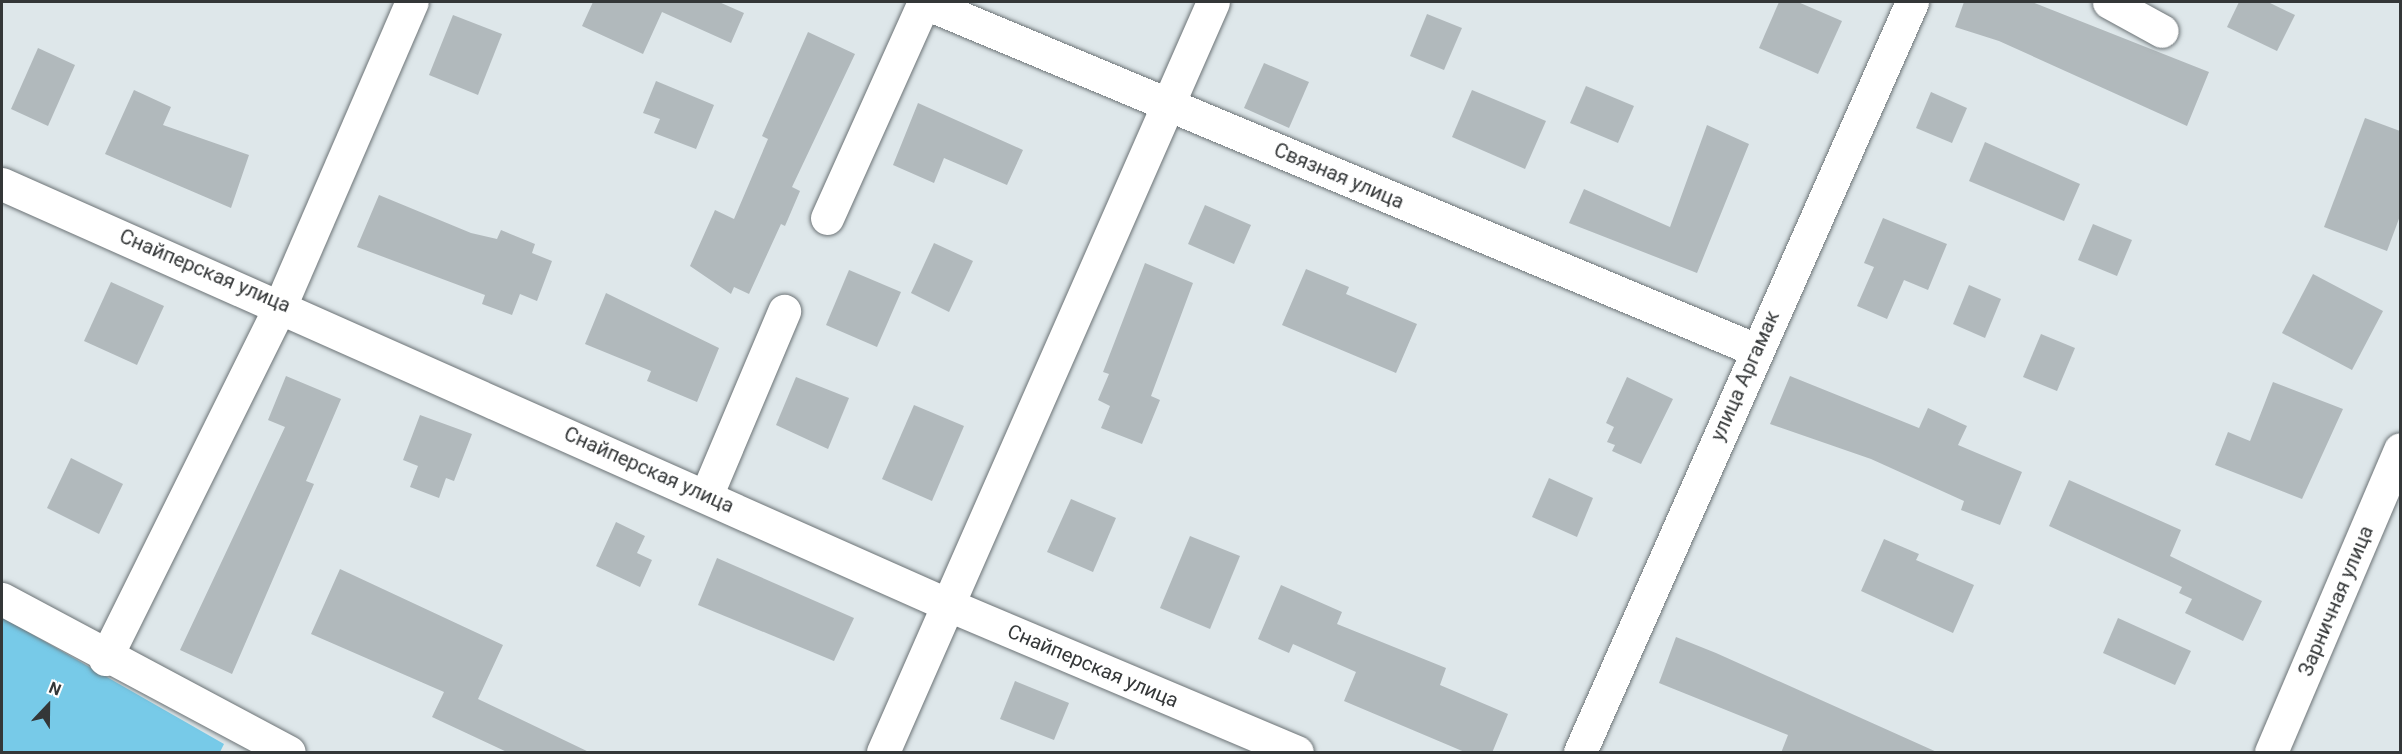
<!DOCTYPE html>
<meta charset="utf-8">
<style>
body{margin:0}
#map{position:relative;width:2402px;height:754px;overflow:hidden;background:#dee7ea;font-family:Roboto,sans-serif}
div>[style]{position:absolute}
[style*='--x']{left:calc(var(--x)*1px);top:calc(var(--y)*1px);width:calc(var(--w)*1px);rotate:calc(var(--a)*1deg)}
.green>*{inset:0;background:#77cae8}
.building>*{inset:0;background:#b1b9bc}
.roads{filter:drop-shadow(0 0 2px #6c7376) drop-shadow(0 0 2px #6c7376)}
.minor>*{height:33px;margin:-16.5px;padding:0 16.5px;transform-origin:16.5px;border-radius:16.5px;background:#fff}
span{translate:-50% -50%;white-space:nowrap;text-align:center;line-height:1.15;-webkit-text-stroke:5px #fff;paint-order:stroke}
.street-label{font-size:20px;color:#343738}
.frame{position:absolute;inset:0;border:3px solid #343738;pointer-events:none}
.north{position:absolute;left:18px;top:676px;width:60px;height:60px;-webkit-text-stroke:4px #fff;paint-order:stroke;rotate:22deg;font-size:16px;font-weight:700;line-height:24px;text-align:center;color:#343738}
.north::after{content:'';display:block;margin:auto;width:21px;height:27px;background:#343738;clip-path:polygon(50% 0,100% 100%,50% 72%,0 100%)}
</style>
<div id="map">
<div class="green">
<i style="clip-path:polygon(2px 617px,224px 744px,220px 752px,2px 752px)"></i>
</div>
<div class="building">
<i style="clip-path:polygon(593px 2px,719px 2px,744px 13px,731px 43px,662px 12px,643px 54px,582px 26px)"></i>
<i style="clip-path:polygon(1779px 2px,1798px 2px,1842px 21px,1818px 74px,1759px 48px)"></i>
<i style="clip-path:polygon(1964px 2px,2032px 2px,2209px 72px,2187px 126px,1999px 41px,1955px 27px)"></i>
<i style="clip-path:polygon(2239px 2px,2268px 2px,2295px 15px,2277px 51px,2227px 27px)"></i>
<i style="clip-path:polygon(1427px 14px,1462px 28px,1444px 70px,1410px 56px)"></i>
<i style="clip-path:polygon(453px 15px,502px 34px,478px 95px,429px 75px)"></i>
<i style="clip-path:polygon(808px 32px,855px 54px,792px 187px,800px 191px,785px 226px,781px 224px,749px 294px,734px 287px,731px 294px,690px 266px,715px 210px,734px 219px,768px 139px,762px 136px)"></i>
<i style="clip-path:polygon(38px 48px,75px 65px,48px 126px,11px 109px)"></i>
<i style="clip-path:polygon(1264px 63px,1309px 82px,1289px 128px,1244px 108px)"></i>
<i style="clip-path:polygon(656px 81px,714px 105px,696px 149px,654px 133px,660px 119px,643px 113px)"></i>
<i style="clip-path:polygon(1586px 86px,1634px 106px,1618px 143px,1570px 123px)"></i>
<i style="clip-path:polygon(134px 90px,171px 107px,163px 125px,249px 155px,231px 208px,105px 154px)"></i>
<i style="clip-path:polygon(1472px 90px,1546px 121px,1525px 169px,1452px 137px)"></i>
<i style="clip-path:polygon(1931px 92px,1967px 108px,1952px 143px,1916px 128px)"></i>
<i style="clip-path:polygon(918px 103px,1023px 150px,1007px 185px,944px 158px,934px 183px,893px 165px)"></i>
<i style="clip-path:polygon(2365px 118px,2400px 131px,2400px 216px,2387px 251px,2324px 227px)"></i>
<i style="clip-path:polygon(1707px 125px,1749px 144px,1697px 273px,1569px 223px,1584px 189px,1670px 227px)"></i>
<i style="clip-path:polygon(1985px 142px,2080px 184px,2064px 221px,1969px 181px)"></i>
<i style="clip-path:polygon(379px 195px,471px 233px,497px 239px,501px 230px,535px 244px,532px 253px,552px 261px,537px 301px,520px 294px,512px 315px,482px 304px,485px 295px,357px 247px)"></i>
<i style="clip-path:polygon(1205px 205px,1251px 225px,1234px 264px,1188px 244px)"></i>
<i style="clip-path:polygon(1883px 218px,1947px 244px,1928px 290px,1904px 280px,1887px 319px,1857px 306px,1874px 267px,1864px 263px)"></i>
<i style="clip-path:polygon(2093px 224px,2132px 240px,2117px 276px,2078px 260px)"></i>
<i style="clip-path:polygon(934px 243px,973px 261px,949px 312px,911px 293px)"></i>
<i style="clip-path:polygon(1145px 263px,1193px 283px,1151px 396px,1160px 400px,1142px 444px,1101px 428px,1110px 406px,1098px 400px,1109px 374px,1103px 372px)"></i>
<i style="clip-path:polygon(1306px 269px,1349px 287px,1346px 294px,1417px 324px,1396px 373px,1282px 325px)"></i>
<i style="clip-path:polygon(849px 270px,901px 292px,877px 347px,826px 325px)"></i>
<i style="clip-path:polygon(2313px 274px,2383px 311px,2352px 370px,2282px 333px)"></i>
<i style="clip-path:polygon(111px 282px,164px 306px,137px 365px,84px 341px)"></i>
<i style="clip-path:polygon(1969px 285px,2001px 299px,1985px 338px,1953px 324px)"></i>
<i style="clip-path:polygon(606px 293px,719px 348px,697px 402px,647px 381px,651px 371px,585px 344px)"></i>
<i style="clip-path:polygon(2041px 334px,2075px 348px,2057px 391px,2023px 377px)"></i>
<i style="clip-path:polygon(286px 376px,341px 399px,306px 481px,314px 484px,232px 674px,180px 650px,285px 427px,268px 420px)"></i>
<i style="clip-path:polygon(1790px 376px,1919px 428px,1928px 408px,1967px 426px,1958px 445px,2022px 472px,2000px 525px,1961px 510px,1964px 501px,1871px 459px,1770px 424px)"></i>
<i style="clip-path:polygon(796px 377px,849px 398px,828px 449px,776px 425px)"></i>
<i style="clip-path:polygon(1627px 377px,1673px 399px,1641px 464px,1612px 451px,1615px 445px,1607px 442px,1614px 427px,1606px 423px)"></i>
<i style="clip-path:polygon(2273px 382px,2343px 409px,2302px 499px,2215px 465px,2228px 432px,2250px 441px)"></i>
<i style="clip-path:polygon(914px 405px,964px 426px,932px 501px,882px 479px)"></i>
<i style="clip-path:polygon(420px 415px,472px 434px,454px 481px,446px 478px,439px 498px,410px 487px,418px 466px,403px 460px)"></i>
<i style="clip-path:polygon(71px 458px,123px 484px,99px 534px,47px 508px)"></i>
<i style="clip-path:polygon(1549px 478px,1593px 498px,1577px 537px,1532px 517px)"></i>
<i style="clip-path:polygon(2069px 480px,2181px 530px,2170px 556px,2262px 601px,2243px 641px,2185px 613px,2192px 599px,2179px 593px,2182px 587px,2049px 526px)"></i>
<i style="clip-path:polygon(1071px 499px,1116px 518px,1093px 572px,1047px 552px)"></i>
<i style="clip-path:polygon(616px 522px,645px 536px,637px 553px,652px 560px,640px 587px,596px 566px)"></i>
<i style="clip-path:polygon(1190px 536px,1240px 556px,1210px 629px,1160px 608px)"></i>
<i style="clip-path:polygon(1884px 539px,1919px 554px,1916px 560px,1974px 585px,1953px 633px,1861px 591px)"></i>
<i style="clip-path:polygon(717px 558px,854px 618px,834px 661px,698px 605px)"></i>
<i style="clip-path:polygon(340px 569px,503px 645px,478px 699px,591px 753px,509px 753px,432px 717px,444px 692px,311px 634px)"></i>
<i style="clip-path:polygon(1281px 585px,1342px 612px,1337px 624px,1446px 668px,1440px 685px,1508px 714px,1492px 753px,1467px 753px,1344px 701px,1356px 672px,1293px 644px,1289px 653px,1258px 639px)"></i>
<i style="clip-path:polygon(2118px 618px,2191px 651px,2175px 685px,2103px 653px)"></i>
<i style="clip-path:polygon(1676px 637px,1716px 653px,1939px 753px,1781px 753px,1788px 735px,1659px 683px)"></i>
<i style="clip-path:polygon(1015px 681px,1069px 703px,1054px 740px,1000px 719px)"></i>
</div>
<div class="roads">
<div class="minor">
<i style="--x:923;--y:2;--w:903;--a:22.67"></i>
<i style="--x:2109;--y:2;--w:60;--a:28.7"></i>
<i style="--x:2;--y:184;--w:1031;--a:23.98"></i>
<i style="--x:944;--y:603;--w:383;--a:22.9"></i>
<i style="--x:827;--y:218;--w:237;--a:-65.8"></i>
<i style="--x:706;--y:496;--w:201;--a:-67.1"></i>
<i style="--x:2;--y:599;--w:325;--a:28.1"></i>
<i style="--x:105;--y:659;--w:396;--a:-63.6"></i>
<i style="--x:281;--y:304;--w:329;--a:-66.6"></i>
<i style="--x:883;--y:752;--w:819;--a:-66.25"></i>
<i style="--x:1580;--y:752;--w:820;--a:-66.12"></i>
<i style="--x:2271;--y:752;--w:329;--a:-66.9"></i>
</div>
</div>
<div class="street-label">
<span style="left:1339px;top:176px;rotate:23deg">Связная улица</span>
<span style="left:205px;top:271px;rotate:23deg">Снайперская улица</span>
<span style="left:1745px;top:376px;rotate:-66deg">улица Аргамак</span>
<span style="left:649px;top:470px;rotate:24deg">Снайперская улица</span>
<span style="left:2336px;top:601px;rotate:-67deg">Зарничная улица</span>
<span style="left:1093px;top:666px;rotate:23deg">Снайперская улица</span>
</div>
<div class="frame"></div>
<div class="north">N</div>
</div>
